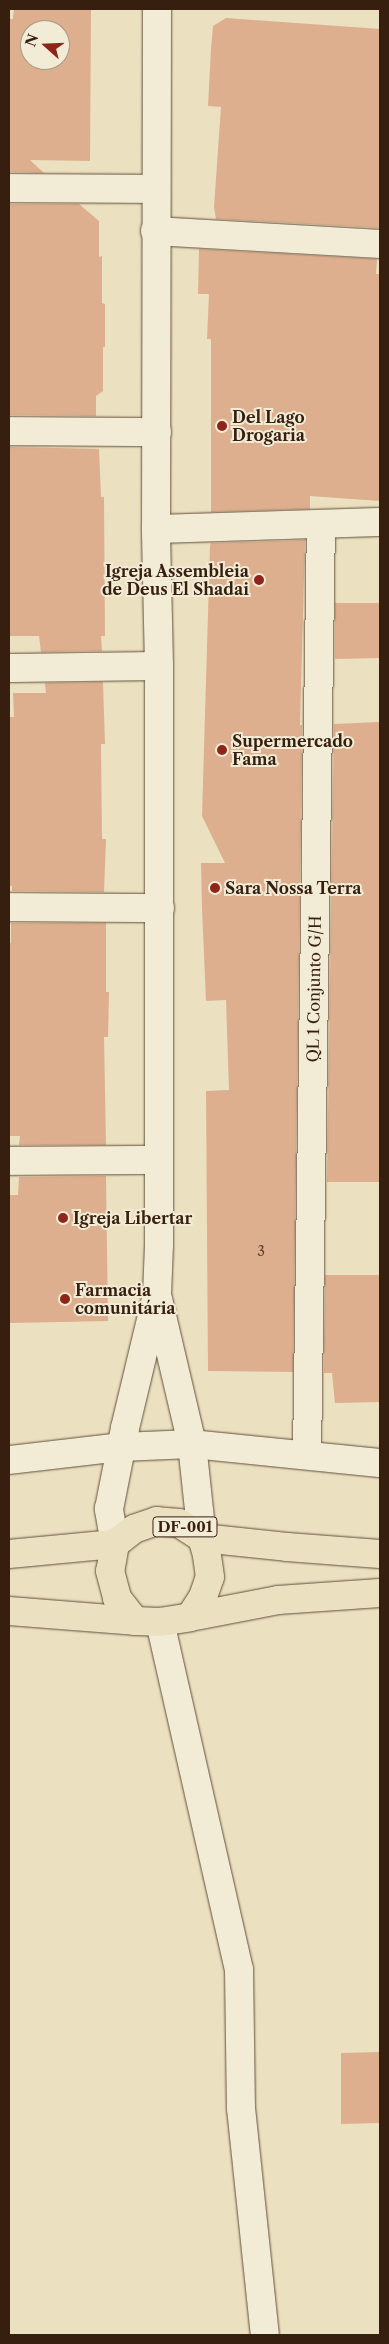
<!DOCTYPE html>
<meta charset="utf-8">
<style>
body{margin:0}
#map{position:relative;width:389px;height:2344px;overflow:hidden;background:#ebe0bf;font-family:"Libre Caslon Text",serif}
div>[style]{position:absolute}
[style*='--x']{left:calc(var(--x)*1px);top:calc(var(--y)*1px);width:calc(var(--w)*1px);rotate:calc(var(--a)*1deg)}
.building>*{inset:0;background:#ddaf8f}
.roads{filter:drop-shadow(0 0 1px #644f3c) drop-shadow(0 0 1px #644f3c)}
.street>*{height:28px;margin:-14px;padding:0 14px;transform-origin:14px;border-radius:14px;background:#f2ebd5}
.secondary>*{height:28px;margin:-14px;padding:0 14px;transform-origin:14px;border-radius:14px;background:#f2ebd5}
.primary>*{height:28px;margin:-14px;padding:0 14px;transform-origin:14px;border-radius:14px;background:#ebe0bf}
.dots>*{width:14px;height:14px;translate:-50% -50%;box-sizing:border-box;border:2px solid #f2ebd5;border-radius:50%}
span{translate:-50% -50%;white-space:nowrap;text-align:center;line-height:1.15;-webkit-text-stroke:4px #f2ebd5;paint-order:stroke}
.number-label{font-size:14px;color:#604330}
.number-label span{-webkit-text-stroke-width:0}
.shield-label span{padding:1px 4px;background:#f2ebd5;border:1px solid;border-radius:4px;-webkit-text-stroke-width:0}
.shield-label{font-size:15px;color:#371f10;font-weight:700}
.poi-label{font-size:16px;color:#371f10;font-weight:700}
.left{translate:0 -50%;text-align:left}
.right{translate:-100% -50%;text-align:right}
.street-label{font-size:16px;color:#371f10}
.frame{position:absolute;inset:0;border:10px solid #371f10;pointer-events:none}
.north{position:absolute;left:20px;top:20px;width:50px;height:50px;box-sizing:border-box;background:#f2ebd5;border:1px solid #a79986;border-radius:50%;rotate:290deg;font-size:14px;font-weight:700;line-height:20px;text-align:center;color:#371f10}
.north::after{content:'';display:block;margin:auto;width:18px;height:22px;background:#8f2418;clip-path:polygon(50% 0,100% 100%,50% 72%,0 100%)}
</style>
<div id="map">
<div class="building">
<i style="clip-path:polygon(evenodd,14px 9px,91px 9px,90px 161px,30px 160px,44px 173px,9px 172px,9px 19px,13px 19px,14px 9px,30px 30px,60px 30px,60px 60px,30px 60px,30px 30px)"></i>
<i style="clip-path:polygon(226px 18px,380px 29px,379px 228px,216px 219px,214px 207px,221px 107px,208px 106px,211px 49px,213px 26px)"></i>
<i style="clip-path:polygon(9px 204px,79px 204px,99px 221px,99px 257px,102px 256px,102px 303px,105px 304px,105px 347px,103px 347px,103px 391px,96px 396px,96px 416px,9px 415px)"></i>
<i style="clip-path:polygon(199px 249px,377px 259px,376px 274px,380px 274px,380px 501px,310px 496px,310px 509px,211px 512px,211px 339px,207px 339px,209px 294px,198px 294px)"></i>
<i style="clip-path:polygon(9px 447px,99px 449px,101px 497px,104px 497px,105px 636px,101px 636px,102px 651px,41px 652px,39px 636px,9px 636px)"></i>
<i style="clip-path:polygon(305px 540px,300px 725px,302px 725px,293px 1372px,208px 1371px,206px 1091px,229px 1090px,226px 1000px,206px 1001px,202px 909px,201px 863px,225px 863px,202px 816px,210px 546px,211px 543px)"></i>
<i style="clip-path:polygon(335px 603px,380px 603px,380px 658px,335px 659px)"></i>
<i style="clip-path:polygon(103px 682px,105px 744px,101px 744px,102px 839px,106px 839px,104px 892px,12px 891px,12px 886px,9px 886px,9px 717px,14px 717px,13px 693px,46px 693px,45px 683px)"></i>
<i style="clip-path:polygon(380px 722px,380px 1182px,327px 1182px,334px 724px)"></i>
<i style="clip-path:polygon(11px 923px,106px 923px,106px 992px,109px 992px,108px 1037px,104px 1037px,106px 1145px,19px 1145px,20px 1136px,9px 1136px,9px 943px,11px 943px)"></i>
<i style="clip-path:polygon(106px 1176px,108px 1321px,9px 1323px,9px 1195px,18px 1195px,19px 1177px)"></i>
<i style="clip-path:polygon(325px 1275px,380px 1275px,380px 1402px,335px 1403px,332px 1373px,324px 1373px)"></i>
<i style="clip-path:polygon(380px 2052px,380px 2123px,341px 2124px,341px 2053px)"></i>
</div>
<div class="roads">
<div class="street">
<i style="--x:9;--y:188;--w:147;--a:0.4"></i>
<i style="--x:155;--y:231;--w:225;--a:3.3"></i>
<i style="--x:9;--y:431;--w:148;--a:0.4"></i>
<i style="--x:156;--y:529;--w:224;--a:-1.8"></i>
<i style="--x:9;--y:668;--w:150;--a:-0.8"></i>
<i style="--x:9;--y:907;--w:151;--a:0.4"></i>
<i style="--x:9;--y:1161;--w:150;--a:-0.4"></i>
<i style="--x:307;--y:1454;--w:930;--a:-89.14"></i>
<i style="--x:9;--y:1460;--w:113;--a:-6.6"></i>
<i style="--x:160;--y:1622;--w:356;--a:77.2"></i>
<i style="--x:239;--y:1969;--w:139;--a:89.2"></i>
<i style="--x:241;--y:2108;--w:228;--a:84"></i>
</div>
<div class="secondary">
<i style="--x:158;--y:1299;--w:149;--a:76.8"></i>
<i style="--x:192;--y:1444;--w:95;--a:83.9"></i>
<i style="--x:121;--y:1447;--w:71;--a:-2.4"></i>
<i style="--x:192;--y:1444;--w:189;--a:5.8"></i>
<i style="--x:115;--y:1544;--w:36;--a:-100"></i>
<i style="--x:109;--y:1509;--w:83;--a:-78.8"></i>
<i style="--x:125;--y:1428;--w:137;--a:-76.5"></i>
<i style="--x:157;--y:1295;--w:50;--a:-87.7"></i>
<i style="--x:159;--y:1245;--w:579;--a:-90"></i>
<i style="--x:159;--y:666;--w:137;--a:-91.3"></i>
<i style="--x:156;--y:529;--w:520;--a:-89.89"></i>
</div>
<div class="primary">
<i style="--x:202;--y:1538;--w:85;--a:6"></i>
<i style="--x:287;--y:1547;--w:93;--a:4.3"></i>
<i style="--x:9;--y:1554;--w:106;--a:-5.4"></i>
<i style="--x:9;--y:1611;--w:126;--a:4.5"></i>
<i style="--x:135;--y:1621;--w:25;--a:2"></i>
<i style="--x:160;--y:1622;--w:30;--a:-9"></i>
<i style="--x:190;--y:1617;--w:24;--a:-57"></i>
<i style="--x:203;--y:1597;--w:21;--a:-71"></i>
<i style="--x:210;--y:1577;--w:22;--a:-98"></i>
<i style="--x:207;--y:1555;--w:18;--a:-106"></i>
<i style="--x:202;--y:1538;--w:27;--a:-147"></i>
<i style="--x:179;--y:1523;--w:22;--a:-175"></i>
<i style="--x:157;--y:1521;--w:24;--a:161"></i>
<i style="--x:134;--y:1529;--w:24;--a:142"></i>
<i style="--x:115;--y:1544;--w:27;--a:100"></i>
<i style="--x:110;--y:1571;--w:28;--a:75"></i>
<i style="--x:117;--y:1598;--w:29;--a:52"></i>
<i style="--x:190;--y:1617;--w:90;--a:-10.9"></i>
<i style="--x:278;--y:1600;--w:102;--a:-3.9"></i>
</div>
</div>
<div class="dots">
<i style="left:222px;top:426px;background:#8f2418"></i>
<i style="left:259px;top:580px;background:#8f2418"></i>
<i style="left:222px;top:750px;background:#8f2418"></i>
<i style="left:215px;top:888px;background:#8f2418"></i>
<i style="left:63px;top:1218px;background:#8f2418"></i>
<i style="left:65px;top:1299px;background:#8f2418"></i>
</div>
<div class="number-label">
<span style="left:261px;top:1251px">3</span>
</div>
<div class="shield-label">
<span style="left:185px;top:1527px">DF-001</span>
</div>
<div class="poi-label">
<span class="left" style="left:232px;top:426px">Del Lago<br>Drogaria</span>
<span class="right" style="left:249px;top:580px">Igreja Assembleia<br>de Deus El Shadai</span>
<span class="left" style="left:232px;top:750px">Supermercado<br>Fama</span>
<span class="left" style="left:225px;top:888px">Sara Nossa Terra</span>
<span class="left" style="left:73px;top:1218px">Igreja Libertar</span>
<span class="left" style="left:75px;top:1299px">Farmacia<br>comunitária</span>
</div>
<div class="street-label">
<span style="left:314px;top:989px;rotate:-89deg">QL 1 Conjunto G/H</span>
</div>
<div class="frame"></div>
<div class="north">N</div>
</div>
